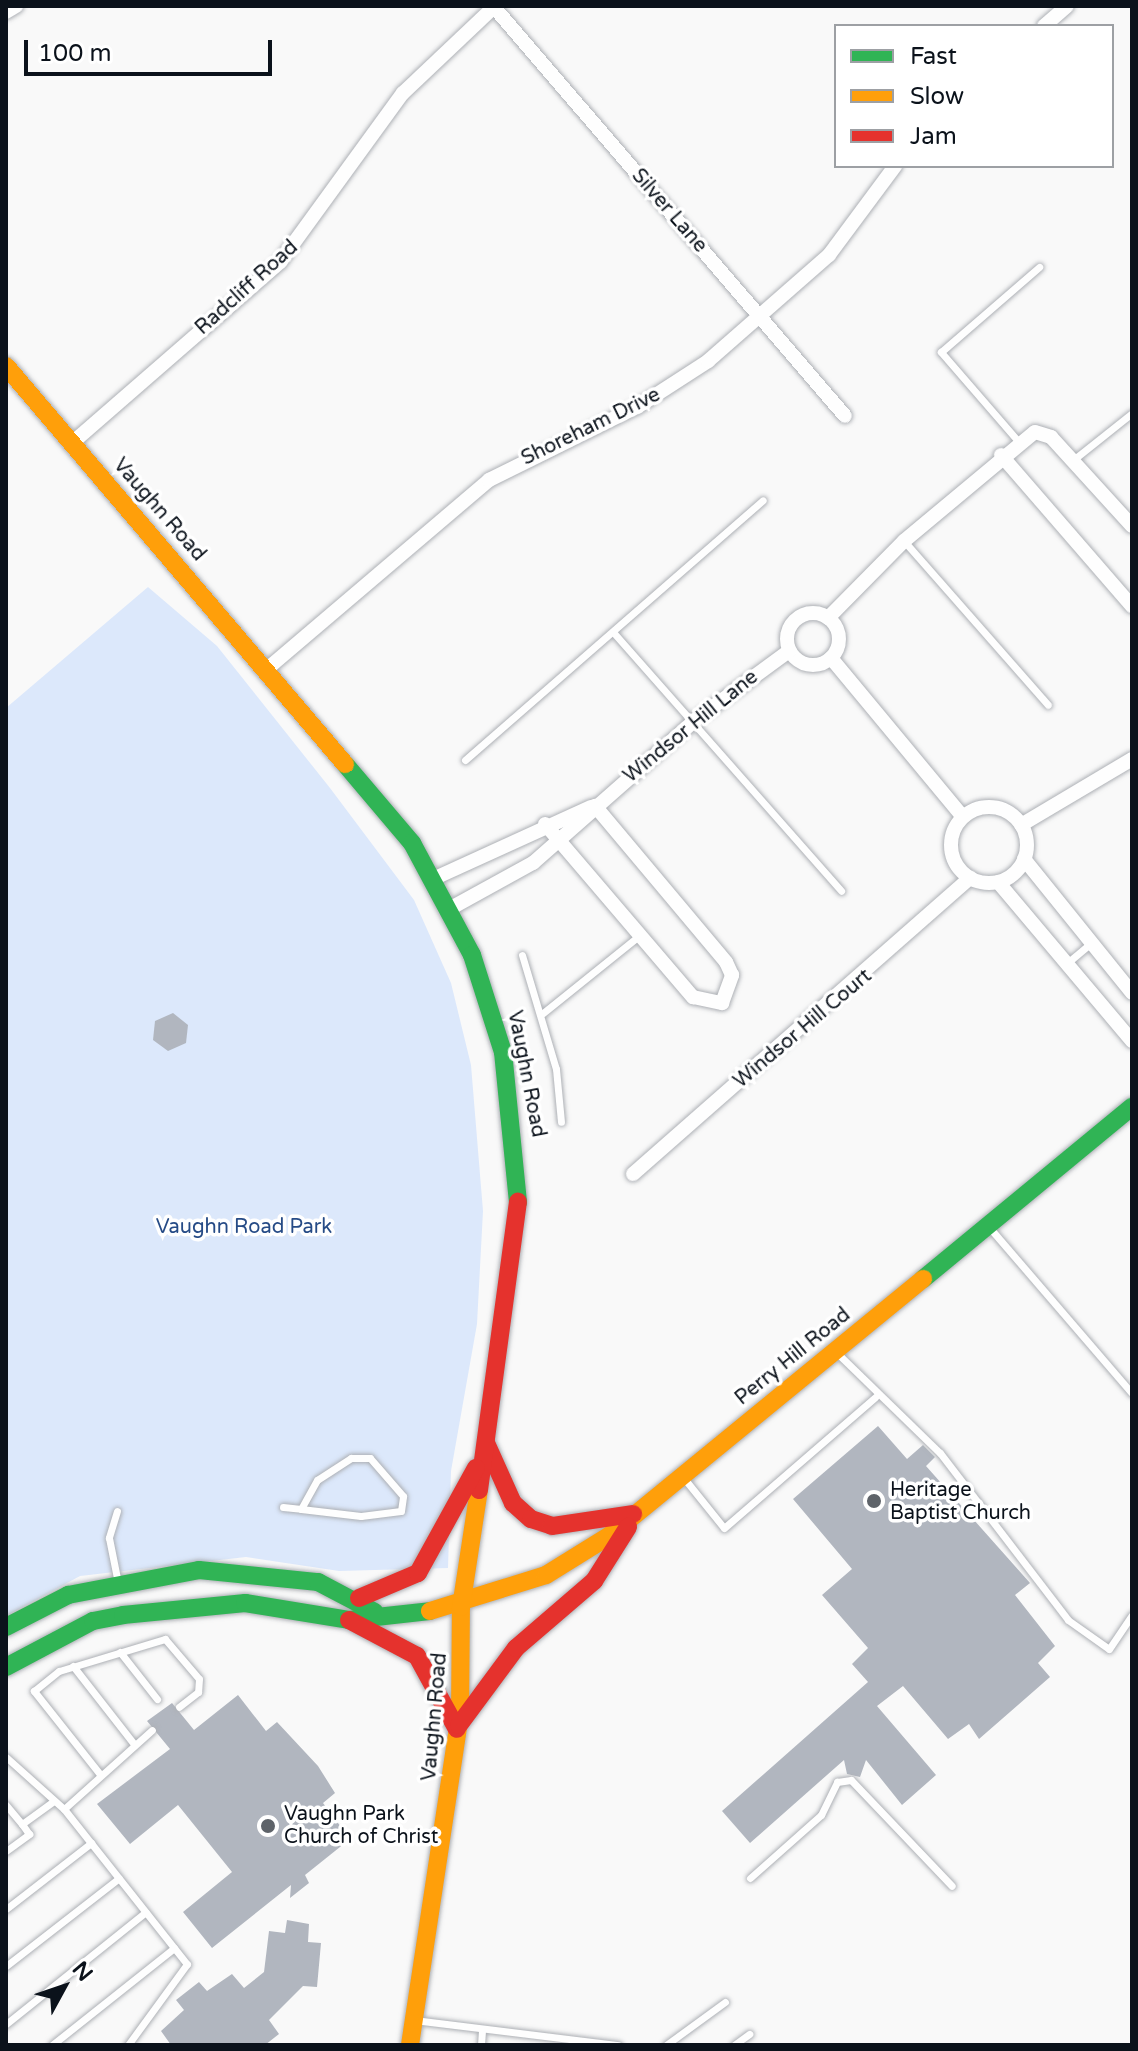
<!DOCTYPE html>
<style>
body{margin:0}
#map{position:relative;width:1138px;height:2051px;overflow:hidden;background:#f9f9f9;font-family:"Varela Round",sans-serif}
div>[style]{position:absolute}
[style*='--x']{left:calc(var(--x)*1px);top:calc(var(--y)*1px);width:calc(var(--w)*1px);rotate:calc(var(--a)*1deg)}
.green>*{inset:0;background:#dce8fb}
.building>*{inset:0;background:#b1b6bf}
.roads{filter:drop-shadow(0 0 2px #adb0b5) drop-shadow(0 0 2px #adb0b5)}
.lane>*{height:7px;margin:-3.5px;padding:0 3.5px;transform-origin:3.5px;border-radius:3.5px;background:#fefefe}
.street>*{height:14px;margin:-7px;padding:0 7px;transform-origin:7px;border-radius:7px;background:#fefefe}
.street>.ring{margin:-7px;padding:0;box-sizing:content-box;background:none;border:14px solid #fefefe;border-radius:50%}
.fast>*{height:18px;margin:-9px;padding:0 9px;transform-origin:9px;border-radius:9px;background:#30b455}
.slow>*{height:18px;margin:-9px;padding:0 9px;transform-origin:9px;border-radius:9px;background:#ff9f0a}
.jam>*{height:18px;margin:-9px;padding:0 9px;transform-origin:9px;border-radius:9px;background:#e5322d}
.dots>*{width:22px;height:22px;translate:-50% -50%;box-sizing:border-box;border:4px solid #fff;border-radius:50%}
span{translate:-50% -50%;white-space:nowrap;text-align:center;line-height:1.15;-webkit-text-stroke:7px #fff;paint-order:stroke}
.street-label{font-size:20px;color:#0b121b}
.park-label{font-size:20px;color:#264b86}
.poi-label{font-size:20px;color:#0b121b}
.left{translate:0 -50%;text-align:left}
.frame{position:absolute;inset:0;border:8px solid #0b121b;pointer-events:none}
.legend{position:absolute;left:834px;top:24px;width:280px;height:144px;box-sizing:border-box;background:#fff;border:2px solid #9da0a4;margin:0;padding:10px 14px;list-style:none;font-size:24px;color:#0b121b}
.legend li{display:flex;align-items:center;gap:16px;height:40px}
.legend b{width:40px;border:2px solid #9da0a4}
.north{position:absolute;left:24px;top:1947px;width:80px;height:80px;-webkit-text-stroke:6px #fff;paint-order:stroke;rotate:50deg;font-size:22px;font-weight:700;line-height:32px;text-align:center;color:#0b121b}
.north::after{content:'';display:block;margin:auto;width:28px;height:36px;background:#0b121b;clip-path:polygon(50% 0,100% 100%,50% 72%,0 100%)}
.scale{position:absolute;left:24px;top:40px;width:248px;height:36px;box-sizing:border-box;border:4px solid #0b121b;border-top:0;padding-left:10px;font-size:24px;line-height:28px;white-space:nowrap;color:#0b121b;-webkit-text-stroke:6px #fff;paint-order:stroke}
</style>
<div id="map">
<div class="green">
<i style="clip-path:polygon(148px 587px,217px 646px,330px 788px,414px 900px,451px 983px,471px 1065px,483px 1211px,477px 1324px,451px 1471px,448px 1568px,339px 1571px,246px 1557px,80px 1576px,6px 1616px,6px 708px)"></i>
</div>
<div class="building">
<i style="clip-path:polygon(173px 1013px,188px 1025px,186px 1043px,168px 1051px,153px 1040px,155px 1021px)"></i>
<i style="clip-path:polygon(878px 1426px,907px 1459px,923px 1445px,935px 1457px,926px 1466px,1030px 1583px,1015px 1595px,1055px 1646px,1038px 1663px,1050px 1677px,979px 1739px,969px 1724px,948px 1739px,903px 1686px,877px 1706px,936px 1775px,902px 1805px,866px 1760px,860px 1777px,847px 1774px,844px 1760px,750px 1843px,722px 1811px,868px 1682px,852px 1664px,868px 1648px,822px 1595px,852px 1569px,793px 1499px)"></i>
<i style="clip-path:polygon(238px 1695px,266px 1731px,277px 1722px,318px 1766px,335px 1793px,323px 1803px,350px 1839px,305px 1875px,309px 1883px,290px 1898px,291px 1885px,212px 1948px,183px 1912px,232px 1872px,178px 1805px,130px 1844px,97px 1804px,170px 1749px,147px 1721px,172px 1703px,194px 1730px)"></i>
<i style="clip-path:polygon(287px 1920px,309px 1924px,308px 1942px,321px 1943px,317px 1987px,303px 1986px,269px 2020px,279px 2034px,265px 2045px,171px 2045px,161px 2031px,184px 2010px,176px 2000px,199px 1982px,207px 1991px,232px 1974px,244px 1988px,264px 1972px,269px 1931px,285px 1933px)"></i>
</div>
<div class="roads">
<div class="lane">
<i style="--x:1018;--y:441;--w:118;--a:-130.9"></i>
<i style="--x:941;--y:352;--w:130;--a:-40.9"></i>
<i style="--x:1073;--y:460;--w:75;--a:-38.5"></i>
<i style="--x:904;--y:541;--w:218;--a:48.7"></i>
<i style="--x:613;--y:632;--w:345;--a:48.6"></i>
<i style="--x:465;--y:760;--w:395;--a:-41.1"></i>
<i style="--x:522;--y:955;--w:119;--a:73.4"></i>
<i style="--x:556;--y:1069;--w:53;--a:84.6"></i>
<i style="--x:1066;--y:964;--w:33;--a:-40"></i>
<i style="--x:543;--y:1013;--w:124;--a:-38.8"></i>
<i style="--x:989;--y:1227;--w:219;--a:49.3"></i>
<i style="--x:835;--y:1351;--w:146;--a:44.2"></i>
<i style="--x:940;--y:1453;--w:210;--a:52.5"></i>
<i style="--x:1068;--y:1620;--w:50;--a:35.3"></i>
<i style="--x:1109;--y:1649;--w:41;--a:-55.9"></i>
<i style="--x:683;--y:1477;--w:65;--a:51.2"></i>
<i style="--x:724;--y:1528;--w:200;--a:-40.9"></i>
<i style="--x:283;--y:1507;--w:18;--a:6"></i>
<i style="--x:301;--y:1509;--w:60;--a:6.7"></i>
<i style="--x:361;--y:1516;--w:40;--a:-7.1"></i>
<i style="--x:401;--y:1511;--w:15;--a:-82"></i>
<i style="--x:403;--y:1496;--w:50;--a:-131"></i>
<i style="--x:370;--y:1458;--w:19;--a:180"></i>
<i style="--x:351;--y:1458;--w:40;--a:147.1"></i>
<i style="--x:317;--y:1480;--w:33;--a:119"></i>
<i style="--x:117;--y:1511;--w:28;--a:107"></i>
<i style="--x:109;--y:1538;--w:46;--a:78.7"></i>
<i style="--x:120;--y:1652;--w:60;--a:51.8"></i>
<i style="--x:73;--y:1666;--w:99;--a:52"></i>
<i style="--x:6;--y:1757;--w:78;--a:41.9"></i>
<i style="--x:64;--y:1809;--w:198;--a:51.6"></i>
<i style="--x:187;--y:1964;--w:100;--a:126.1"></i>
<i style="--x:99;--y:1773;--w:105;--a:-128.4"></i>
<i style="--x:34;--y:1691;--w:32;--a:-39"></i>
<i style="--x:59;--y:1671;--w:111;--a:-16.8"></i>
<i style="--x:165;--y:1639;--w:52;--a:49.6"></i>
<i style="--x:199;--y:1679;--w:13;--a:94"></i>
<i style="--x:198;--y:1692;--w:24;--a:142"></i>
<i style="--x:6;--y:1805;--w:25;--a:50"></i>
<i style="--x:64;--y:1809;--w:118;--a:-41.9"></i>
<i style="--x:6;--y:1851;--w:29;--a:-36"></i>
<i style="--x:29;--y:1834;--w:12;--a:-125"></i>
<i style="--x:22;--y:1824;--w:39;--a:-36"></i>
<i style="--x:750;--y:1878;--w:95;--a:-41.6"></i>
<i style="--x:821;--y:1815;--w:37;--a:-64"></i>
<i style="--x:837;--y:1782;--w:14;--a:-8"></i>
<i style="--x:851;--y:1780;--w:146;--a:46.4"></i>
<i style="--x:6;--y:1909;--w:108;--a:-37.8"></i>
<i style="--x:6;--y:1966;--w:143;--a:-37.9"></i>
<i style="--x:414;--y:2020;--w:206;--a:7"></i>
<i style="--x:6;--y:2024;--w:179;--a:-38.7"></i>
<i style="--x:52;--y:2045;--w:156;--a:-38.5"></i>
<i style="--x:481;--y:2045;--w:16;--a:-86"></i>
<i style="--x:666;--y:2045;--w:73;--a:-36.1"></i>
<i style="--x:734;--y:2045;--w:19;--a:-36"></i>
</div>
<div class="street">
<i style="--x:493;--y:6;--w:540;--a:49.35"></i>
<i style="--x:6;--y:12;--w:12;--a:-31"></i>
<i style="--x:1044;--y:26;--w:30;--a:-41"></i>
<i style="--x:72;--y:443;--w:276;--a:-41"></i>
<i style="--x:280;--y:262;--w:209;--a:-54"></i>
<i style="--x:403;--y:93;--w:127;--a:-43.4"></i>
<i style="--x:1001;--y:455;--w:200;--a:49.1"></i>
<i class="ring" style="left:787px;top:613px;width:38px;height:38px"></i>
<i style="--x:828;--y:618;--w:108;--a:-45.4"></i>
<i style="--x:904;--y:541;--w:170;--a:-39.8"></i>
<i style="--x:1035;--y:432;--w:17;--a:17"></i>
<i style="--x:1051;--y:437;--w:120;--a:47.7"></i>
<i style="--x:831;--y:658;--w:205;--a:50.3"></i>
<i style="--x:267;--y:669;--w:292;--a:-40.4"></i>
<i style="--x:489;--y:480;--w:165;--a:-26.3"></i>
<i style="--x:637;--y:407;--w:85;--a:-32.9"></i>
<i style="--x:708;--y:361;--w:161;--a:-41.2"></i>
<i style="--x:829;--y:255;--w:111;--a:-53.4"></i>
<i class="ring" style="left:951px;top:807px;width:62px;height:62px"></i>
<i style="--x:545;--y:824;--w:228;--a:49.5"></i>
<i style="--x:693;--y:997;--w:30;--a:12"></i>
<i style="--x:722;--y:1003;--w:30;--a:-70"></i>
<i style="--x:732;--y:975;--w:14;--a:-115"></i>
<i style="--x:726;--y:962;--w:204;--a:-130"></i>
<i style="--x:1021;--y:825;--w:129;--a:-30.7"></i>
<i style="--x:1024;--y:859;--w:172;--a:51.1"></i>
<i style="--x:435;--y:878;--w:171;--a:-24.5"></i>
<i style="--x:998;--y:882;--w:208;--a:49.9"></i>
<i style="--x:451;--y:908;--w:94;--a:-28.8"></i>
<i style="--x:533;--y:863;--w:216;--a:-41.4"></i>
<i style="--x:695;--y:720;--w:117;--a:-36.3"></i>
<i style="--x:633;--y:1174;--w:449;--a:-41.3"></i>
</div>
<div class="fast">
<i style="--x:345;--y:764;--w:104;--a:49.7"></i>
<i style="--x:412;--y:843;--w:127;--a:61.8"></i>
<i style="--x:472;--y:955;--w:102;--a:72.3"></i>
<i style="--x:503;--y:1052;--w:151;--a:84.3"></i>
<i style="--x:923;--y:1279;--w:271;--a:-39.5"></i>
<i style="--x:6;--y:1627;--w:70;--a:-27.3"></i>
<i style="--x:68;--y:1595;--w:133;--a:-10.8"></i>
<i style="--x:199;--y:1570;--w:120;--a:5.8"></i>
<i style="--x:318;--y:1582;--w:64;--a:27.8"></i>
<i style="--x:6;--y:1667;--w:98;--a:-27.9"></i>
<i style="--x:93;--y:1621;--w:31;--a:-11"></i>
<i style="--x:123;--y:1615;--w:123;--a:-5.6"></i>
<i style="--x:245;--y:1603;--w:105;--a:9.3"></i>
<i style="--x:349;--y:1620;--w:81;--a:-6.3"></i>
</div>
<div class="slow">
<i style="--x:6;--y:366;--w:523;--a:49.58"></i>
<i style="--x:430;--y:1611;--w:121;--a:-17.2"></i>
<i style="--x:546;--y:1575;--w:74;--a:-31.8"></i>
<i style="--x:609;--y:1536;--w:406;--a:-39.3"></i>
<i style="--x:410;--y:2045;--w:334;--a:-81.4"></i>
<i style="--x:460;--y:1715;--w:108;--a:-89.5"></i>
<i style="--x:461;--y:1607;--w:118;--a:-81.3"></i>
</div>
<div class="jam">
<i style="--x:486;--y:1443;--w:66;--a:65.8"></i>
<i style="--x:513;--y:1503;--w:24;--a:42"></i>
<i style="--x:531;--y:1519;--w:22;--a:18"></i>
<i style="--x:552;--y:1526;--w:82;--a:-8.4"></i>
<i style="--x:479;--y:1490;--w:291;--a:-82.3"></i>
<i style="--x:359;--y:1598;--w:64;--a:-23"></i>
<i style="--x:418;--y:1573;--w:120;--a:-61.1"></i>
<i style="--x:349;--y:1620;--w:77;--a:27.9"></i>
<i style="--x:417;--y:1656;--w:83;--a:61.3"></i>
<i style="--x:459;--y:1725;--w:96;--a:-53.5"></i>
<i style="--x:516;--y:1648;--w:103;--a:-40.7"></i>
<i style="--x:594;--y:1581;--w:64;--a:-57.8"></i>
</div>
</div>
<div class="dots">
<i style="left:874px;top:1501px;background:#5e6369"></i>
<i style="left:268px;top:1826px;background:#5e6369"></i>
</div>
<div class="street-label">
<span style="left:669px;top:211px;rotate:49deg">Silver Lane</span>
<span style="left:247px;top:288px;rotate:-42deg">Radcliff Road</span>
<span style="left:591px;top:427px;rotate:-26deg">Shoreham Drive</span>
<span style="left:159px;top:510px;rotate:49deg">Vaughn Road</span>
<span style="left:691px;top:727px;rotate:-39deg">Windsor Hill Lane</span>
<span style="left:803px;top:1029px;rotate:-40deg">Windsor Hill Court</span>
<span style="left:526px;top:1074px;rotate:79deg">Vaughn Road</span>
<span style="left:793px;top:1357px;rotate:-39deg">Perry Hill Road</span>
<span style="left:435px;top:1717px;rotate:-85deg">Vaughn Road</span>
</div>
<div class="park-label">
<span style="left:244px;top:1227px">Vaughn Road Park</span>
</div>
<div class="poi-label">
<span class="left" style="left:890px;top:1502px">Heritage<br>Baptist Church</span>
<span class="left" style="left:284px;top:1826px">Vaughn Park<br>Church of Christ</span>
</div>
<div class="frame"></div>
<ul class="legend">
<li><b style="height:10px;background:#30b455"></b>Fast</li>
<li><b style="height:10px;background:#ff9f0a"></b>Slow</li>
<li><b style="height:10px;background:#e5322d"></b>Jam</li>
</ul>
<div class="north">N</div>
<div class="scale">100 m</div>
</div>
